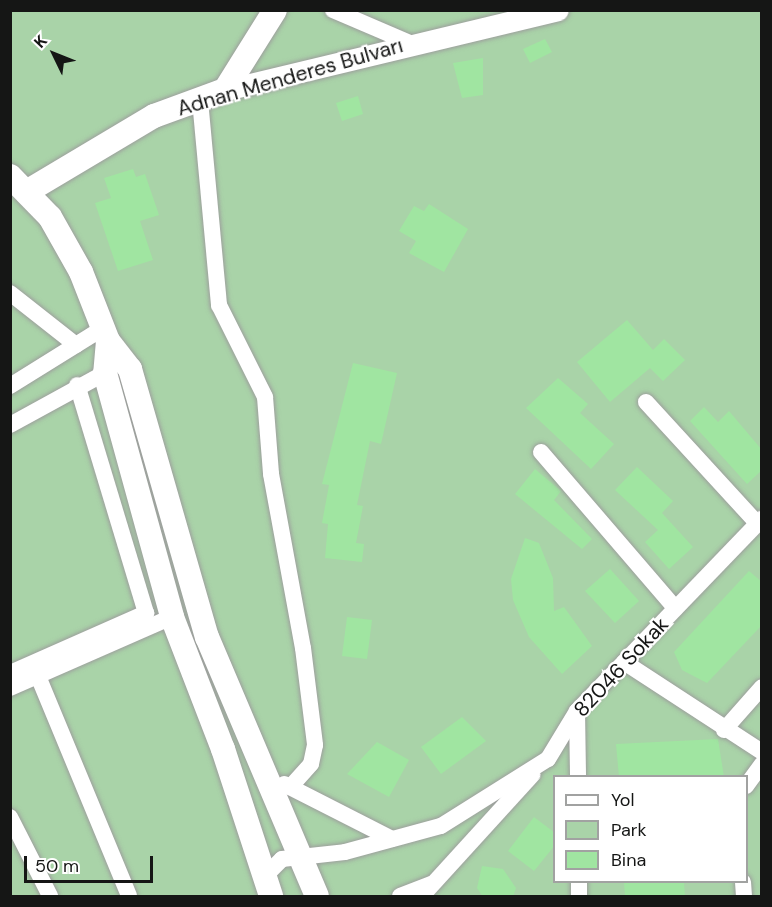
<!DOCTYPE html>
<meta charset="utf-8">
<style>
body{margin:0}
#map{position:relative;width:772px;height:907px;overflow:hidden;background:#e4e7e4;font-family:"DM Sans",sans-serif}
div>[style]{position:absolute}
[style*='--x']{left:calc(var(--x)*1px);top:calc(var(--y)*1px);width:calc(var(--w)*1px);rotate:calc(var(--a)*1deg)}
.green>*{inset:0;background:#a9d3a8}
.building>*{inset:0;background:#a0e5a1}
.roads{filter:drop-shadow(0 0 2px #9d9f9d) drop-shadow(0 0 2px #9d9f9d)}
.minor>*{height:16px;margin:-8px;padding:0 8px;transform-origin:8px;border-radius:8px;background:#fff}
.tertiary>*{height:21px;margin:-10.5px;padding:0 10.5px;transform-origin:10.5px;border-radius:10.5px;background:#fff}
.secondary>*{height:24px;margin:-12px;padding:0 12px;transform-origin:12px;border-radius:12px;background:#fff}
span{translate:-50% -50%;white-space:nowrap;text-align:center;line-height:1.15;-webkit-text-stroke:4.5px #fff;paint-order:stroke}
.street-label{font-size:21px;color:#151615}
.frame{position:absolute;inset:0;border:12px solid #151615;pointer-events:none}
.legend{position:absolute;left:553px;top:775px;width:195px;height:108px;box-sizing:border-box;background:#fff;border:2px solid #a1a2a1;margin:0;padding:8px 10px;list-style:none;font-size:18px;color:#151615}
.legend li{display:flex;align-items:center;gap:12px;height:30px}
.legend b{width:30px;border:2px solid #a1a2a1}
.north{position:absolute;left:24px;top:24px;width:60px;height:60px;-webkit-text-stroke:4px #fff;paint-order:stroke;rotate:313deg;font-size:16px;font-weight:700;line-height:24px;text-align:center;color:#151615}
.north::after{content:'';display:block;margin:auto;width:21px;height:27px;background:#151615;clip-path:polygon(50% 0,100% 100%,50% 72%,0 100%)}
.scale{position:absolute;left:24px;top:856px;width:129px;height:27px;box-sizing:border-box;border:3px solid #151615;border-top:0;padding-left:8px;font-size:18px;line-height:21px;white-space:nowrap;color:#151615;-webkit-text-stroke:4px #fff;paint-order:stroke}
</style>
<div id="map">
<div class="green">
<i style="clip-path:polygon(evenodd,10px 11px,761px 11px,761px 896px,11px 896px,10px 11px,554px 776px,746px 776px,746px 882px,554px 882px,554px 776px)"></i>
</div>
<div class="building">
<i style="clip-path:polygon(545px 39px,552px 52px,530px 63px,523px 49px)"></i>
<i style="clip-path:polygon(483px 58px,483px 95px,462px 98px,453px 63px)"></i>
<i style="clip-path:polygon(358px 96px,363px 114px,342px 121px,336px 103px)"></i>
<i style="clip-path:polygon(133px 169px,136px 177px,145px 174px,159px 215px,140px 221px,153px 260px,118px 271px,95px 203px,111px 198px,104px 178px)"></i>
<i style="clip-path:polygon(429px 204px,468px 229px,444px 272px,409px 253px,416px 241px,399px 231px,414px 206px,424px 211px)"></i>
<i style="clip-path:polygon(627px 320px,653px 350px,664px 339px,685px 360px,663px 381px,650px 368px,610px 402px,577px 362px)"></i>
<i style="clip-path:polygon(353px 363px,397px 373px,381px 444px,370px 441px,357px 505px,363px 506px,356px 543px,364px 544px,362px 562px,325px 558px,328px 524px,322px 523px,329px 485px,322px 484px)"></i>
<i style="clip-path:polygon(558px 378px,588px 404px,580px 413px,614px 444px,591px 469px,526px 408px)"></i>
<i style="clip-path:polygon(704px 407px,718px 422px,729px 411px,762px 450px,762px 470px,747px 484px,690px 421px)"></i>
<i style="clip-path:polygon(637px 467px,673px 501px,662px 513px,693px 547px,669px 569px,645px 542px,658px 530px,615px 490px)"></i>
<i style="clip-path:polygon(535px 469px,561px 491px,554px 500px,592px 539px,582px 549px,515px 494px)"></i>
<i style="clip-path:polygon(525px 538px,539px 543px,553px 578px,554px 611px,564px 607px,592px 646px,562px 674px,529px 637px,513px 600px,511px 579px)"></i>
<i style="clip-path:polygon(610px 569px,639px 601px,615px 623px,585px 591px)"></i>
<i style="clip-path:polygon(749px 571px,762px 582px,762px 625px,707px 683px,682px 670px,674px 652px)"></i>
<i style="clip-path:polygon(347px 617px,372px 620px,367px 659px,342px 656px)"></i>
<i style="clip-path:polygon(462px 717px,486px 741px,441px 774px,421px 747px)"></i>
<i style="clip-path:polygon(718px 739px,724px 777px,619px 777px,616px 744px)"></i>
<i style="clip-path:polygon(377px 742px,409px 760px,389px 797px,347px 774px)"></i>
<i style="clip-path:polygon(534px 817px,555px 833px,555px 845px,534px 871px,508px 851px)"></i>
<i style="clip-path:polygon(482px 866px,503px 869px,516px 888px,513px 897px,483px 897px,477px 888px)"></i>
<i style="clip-path:polygon(624px 882px,684px 882px,685px 897px,625px 897px)"></i>
</div>
<div class="roads">
<div class="minor">
<i style="--x:333;--y:10;--w:84;--a:23.2"></i>
<i style="--x:200;--y:100;--w:206;--a:84.7"></i>
<i style="--x:219;--y:305;--w:103;--a:63.4"></i>
<i style="--x:265;--y:397;--w:77;--a:85.5"></i>
<i style="--x:271;--y:474;--w:177;--a:79.6"></i>
<i style="--x:303;--y:648;--w:98;--a:82.9"></i>
<i style="--x:315;--y:745;--w:19;--a:102"></i>
<i style="--x:311;--y:764;--w:31;--a:132"></i>
<i style="--x:10;--y:293;--w:84;--a:38.2"></i>
<i style="--x:10;--y:386;--w:110;--a:-31.9"></i>
<i style="--x:646;--y:402;--w:164;--a:47.5"></i>
<i style="--x:10;--y:425;--w:108;--a:-28.7"></i>
<i style="--x:541;--y:452;--w:206;--a:49.3"></i>
<i style="--x:624;--y:662;--w:165;--a:33.1"></i>
<i style="--x:10;--y:673;--w:149;--a:-23.8"></i>
<i style="--x:146;--y:613;--w:238;--a:-106.8"></i>
<i style="--x:38;--y:676;--w:238;--a:67.5"></i>
<i style="--x:10;--y:688;--w:177;--a:-23.7"></i>
<i style="--x:577;--y:711;--w:65;--a:89.1"></i>
<i style="--x:724;--y:730;--w:57;--a:-48.5"></i>
<i style="--x:284;--y:784;--w:121;--a:27"></i>
<i style="--x:746;--y:786;--w:27;--a:-54"></i>
<i style="--x:10;--y:817;--w:89;--a:63.1"></i>
<i style="--x:265;--y:876;--w:24;--a:-45"></i>
<i style="--x:282;--y:859;--w:63;--a:-6.3"></i>
<i style="--x:345;--y:852;--w:99;--a:-15.2"></i>
<i style="--x:441;--y:826;--w:126;--a:-32.1"></i>
<i style="--x:548;--y:759;--w:56;--a:-58.9"></i>
<i style="--x:577;--y:711;--w:267;--a:-46.1"></i>
<i style="--x:579;--y:882;--w:14;--a:90"></i>
<i style="--x:743;--y:882;--w:14;--a:86"></i>
<i style="--x:400;--y:896;--w:34;--a:-21"></i>
<i style="--x:422;--y:896;--w:164;--a:-47.7"></i>
</div>
<div class="tertiary">
<i style="--x:225;--y:90;--w:342;--a:-13.5"></i>
</div>
<div class="secondary">
<i style="--x:10;--y:176;--w:57;--a:45.7"></i>
<i style="--x:50;--y:217;--w:63;--a:60.6"></i>
<i style="--x:81;--y:272;--w:74;--a:68.6"></i>
<i style="--x:108;--y:341;--w:36;--a:52"></i>
<i style="--x:130;--y:369;--w:279;--a:74"></i>
<i style="--x:207;--y:637;--w:281;--a:67"></i>
<i style="--x:28;--y:191;--w:147;--a:-30.8"></i>
<i style="--x:154;--y:116;--w:76;--a:-20.1"></i>
<i style="--x:225;--y:90;--w:94;--a:-58"></i>
<i style="--x:108;--y:341;--w:32;--a:95"></i>
<i style="--x:105;--y:373;--w:253;--a:74.6"></i>
<i style="--x:172;--y:617;--w:142;--a:68.9"></i>
<i style="--x:223;--y:749;--w:155;--a:71.9"></i>
</div>
</div>
<div class="street-label">
<span style="left:290px;top:77px;rotate:-16deg">Adnan Menderes Bulvarı</span>
<span style="left:621px;top:667px;rotate:-47deg">82046 Sokak</span>
</div>
<div class="frame"></div>
<ul class="legend">
<li><b style="height:8px;background:#fff"></b>Yol</li>
<li><b style="height:16px;background:#a9d3a8"></b>Park</li>
<li><b style="height:16px;background:#a0e5a1"></b>Bina</li>
</ul>
<div class="north">K</div>
<div class="scale">50 m</div>
</div>
